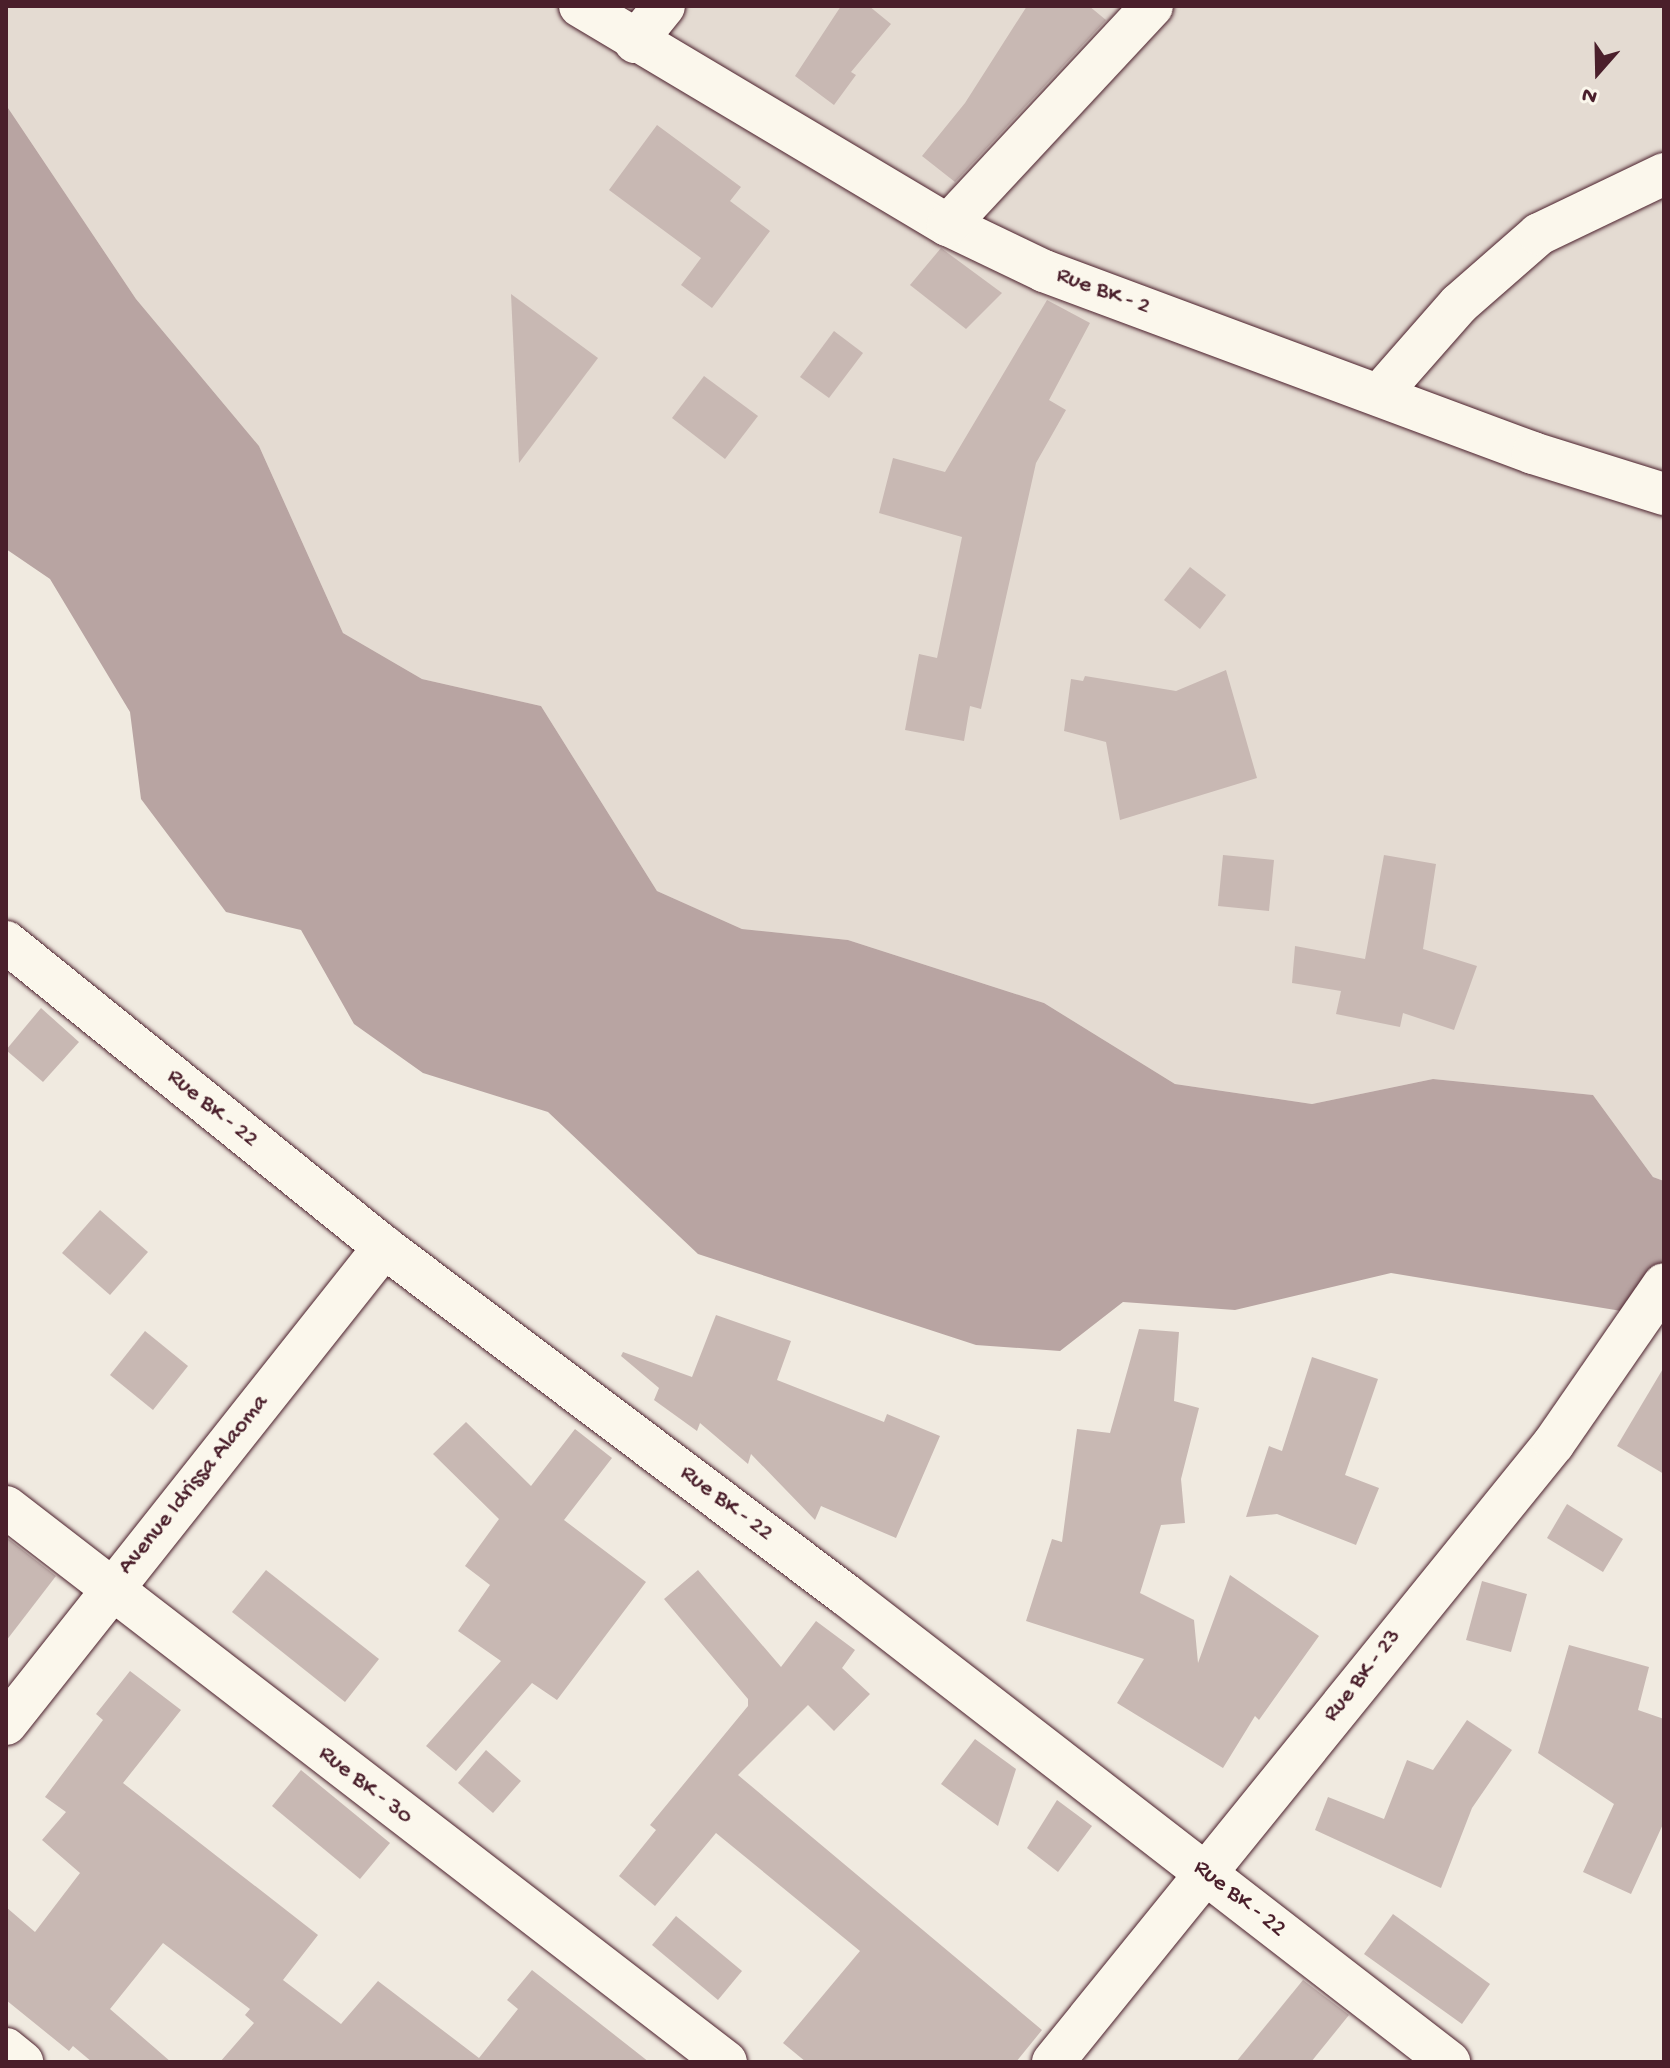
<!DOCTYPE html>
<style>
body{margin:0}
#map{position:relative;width:1670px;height:2068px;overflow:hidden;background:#f0eae0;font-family:"Gochi Hand",sans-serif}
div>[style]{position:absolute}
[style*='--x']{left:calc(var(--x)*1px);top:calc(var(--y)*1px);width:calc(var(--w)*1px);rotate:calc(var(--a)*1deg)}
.built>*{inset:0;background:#e4dbd2}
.water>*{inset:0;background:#b8a4a2}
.building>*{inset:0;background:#c8b8b3}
.roads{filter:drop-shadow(0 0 2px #4a1f2b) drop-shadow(0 0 2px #4a1f2b)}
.minor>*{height:42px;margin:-21px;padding:0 21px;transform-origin:21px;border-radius:21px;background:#fbf7ec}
span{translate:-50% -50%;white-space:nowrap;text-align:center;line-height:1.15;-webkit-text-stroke:6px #fbf7ec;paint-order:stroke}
.street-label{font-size:24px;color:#4a1f2b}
.frame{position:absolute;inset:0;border:8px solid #4a1f2b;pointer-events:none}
.north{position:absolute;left:1558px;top:32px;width:80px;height:80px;-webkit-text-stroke:6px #fbf7ec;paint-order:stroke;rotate:200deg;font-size:22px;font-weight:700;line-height:32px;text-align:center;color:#4a1f2b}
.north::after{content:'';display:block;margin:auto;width:28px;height:36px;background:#4a1f2b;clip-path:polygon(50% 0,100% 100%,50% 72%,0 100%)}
</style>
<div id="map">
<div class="built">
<i style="clip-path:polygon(6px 6px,1664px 6px,1664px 1181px,1653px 1177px,1593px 1095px,1433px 1079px,1312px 1104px,1175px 1084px,1044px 1003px,848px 940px,742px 929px,657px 891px,541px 706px,422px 679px,343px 633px,259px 446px,136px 299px,6px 105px)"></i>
</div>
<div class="water">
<i style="clip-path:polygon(6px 105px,136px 299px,259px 446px,343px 633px,422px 679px,541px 706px,657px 891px,742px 929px,848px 940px,1044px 1003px,1175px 1084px,1312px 1104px,1433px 1079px,1593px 1095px,1653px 1177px,1664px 1181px,1664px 1318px,1391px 1273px,1235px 1310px,1123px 1302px,1060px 1351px,976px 1345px,698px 1254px,548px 1112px,423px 1073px,354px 1024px,301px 930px,226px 912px,141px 799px,130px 712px,50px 579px,6px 549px)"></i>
</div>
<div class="building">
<i style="clip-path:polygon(841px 6px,869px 6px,891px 24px,851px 72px,856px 75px,834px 105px,795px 76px)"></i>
<i style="clip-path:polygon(1027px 6px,1089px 6px,1106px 20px,955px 182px,922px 156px,965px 103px)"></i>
<i style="clip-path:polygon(657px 125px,741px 187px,730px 201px,770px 231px,712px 308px,681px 285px,701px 258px,609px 190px)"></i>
<i style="clip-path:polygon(941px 248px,1002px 293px,966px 329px,910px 285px)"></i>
<i style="clip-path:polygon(511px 294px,598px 358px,519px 463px)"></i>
<i style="clip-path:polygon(1047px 300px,1090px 323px,1049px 400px,1066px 410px,1036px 463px,981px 709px,970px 706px,964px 741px,905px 730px,919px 654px,937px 658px,962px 537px,879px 513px,893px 458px,945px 472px)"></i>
<i style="clip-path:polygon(834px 331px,863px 353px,829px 398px,800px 377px)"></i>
<i style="clip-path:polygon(704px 376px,758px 416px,725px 459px,672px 418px)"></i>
<i style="clip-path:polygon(1190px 567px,1226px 595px,1200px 629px,1164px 600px)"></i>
<i style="clip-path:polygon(1226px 670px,1257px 778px,1120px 820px,1106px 742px,1064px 731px,1071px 679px,1083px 681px,1085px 676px,1176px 691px)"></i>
<i style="clip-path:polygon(1223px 855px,1274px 860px,1269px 911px,1218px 906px)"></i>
<i style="clip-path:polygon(1384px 855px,1436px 864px,1423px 949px,1477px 966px,1454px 1030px,1403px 1013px,1400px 1027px,1336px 1014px,1341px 991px,1292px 983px,1295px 946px,1365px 959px)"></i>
<i style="clip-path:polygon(41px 1008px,79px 1042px,43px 1082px,6px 1050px)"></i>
<i style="clip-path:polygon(100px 1210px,148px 1252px,110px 1295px,62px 1253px)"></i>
<i style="clip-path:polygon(716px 1315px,791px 1341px,777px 1380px,884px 1422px,887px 1414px,940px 1436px,896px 1538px,821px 1506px,815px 1520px,751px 1454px,748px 1464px,700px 1423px,697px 1431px,654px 1400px,659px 1388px,621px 1356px,623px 1352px,692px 1377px)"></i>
<i style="clip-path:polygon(1139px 1329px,1179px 1332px,1174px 1401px,1199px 1408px,1181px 1479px,1185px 1523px,1161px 1525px,1140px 1593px,1194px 1620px,1198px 1663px,1230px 1575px,1319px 1636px,1259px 1720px,1255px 1716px,1223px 1768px,1117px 1703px,1144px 1659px,1026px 1621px,1052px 1539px,1062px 1542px,1077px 1429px,1110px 1433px)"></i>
<i style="clip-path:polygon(145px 1331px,188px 1366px,153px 1410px,110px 1375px)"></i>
<i style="clip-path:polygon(1312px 1357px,1378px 1379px,1345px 1475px,1379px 1488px,1356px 1545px,1277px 1514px,1246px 1517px,1269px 1446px,1282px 1451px)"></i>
<i style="clip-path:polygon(1664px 1367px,1664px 1474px,1617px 1446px)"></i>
<i style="clip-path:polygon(466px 1422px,531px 1486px,575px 1429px,612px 1458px,564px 1520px,646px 1582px,557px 1700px,532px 1683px,456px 1771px,426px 1746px,501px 1661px,458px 1631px,490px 1585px,465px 1566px,499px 1519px,433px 1454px)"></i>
<i style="clip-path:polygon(1567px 1504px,1623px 1539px,1603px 1572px,1547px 1538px)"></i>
<i style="clip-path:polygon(6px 1537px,56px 1576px,6px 1641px)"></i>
<i style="clip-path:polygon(266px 1570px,379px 1659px,345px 1702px,232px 1612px)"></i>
<i style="clip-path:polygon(698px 1570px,781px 1667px,816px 1621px,855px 1650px,842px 1668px,870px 1694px,834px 1731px,808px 1705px,738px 1775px,1042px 2030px,1016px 2062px,806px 2062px,783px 2043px,860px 1951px,716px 1833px,655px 1906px,619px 1876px,656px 1830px,650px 1825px,748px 1706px,748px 1699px,664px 1599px)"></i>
<i style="clip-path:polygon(1482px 1581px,1527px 1594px,1511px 1652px,1466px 1640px)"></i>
<i style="clip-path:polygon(1569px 1645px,1649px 1667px,1638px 1710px,1664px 1719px,1664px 1822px,1631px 1894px,1583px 1872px,1614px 1804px,1538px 1753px)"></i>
<i style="clip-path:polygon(130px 1671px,181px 1710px,123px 1783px,318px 1935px,283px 1980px,341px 2024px,378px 1981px,479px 2058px,518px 2009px,507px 2000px,532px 1970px,649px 2062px,220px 2062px,254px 2023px,245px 2015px,250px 2009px,163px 1943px,110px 2009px,171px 2062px,92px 2062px,73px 2046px,69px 2051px,6px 2000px,6px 1907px,35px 1932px,80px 1873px,42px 1840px,66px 1812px,45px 1797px,103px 1720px,96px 1714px)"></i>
<i style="clip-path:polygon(1467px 1720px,1512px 1750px,1472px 1808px,1441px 1888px,1315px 1830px,1328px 1797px,1384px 1819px,1407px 1760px,1433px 1770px)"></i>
<i style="clip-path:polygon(975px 1739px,1016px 1769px,998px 1826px,941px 1784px)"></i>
<i style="clip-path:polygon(486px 1750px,521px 1781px,493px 1813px,458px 1783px)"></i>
<i style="clip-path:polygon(301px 1770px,390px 1843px,360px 1879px,272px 1806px)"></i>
<i style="clip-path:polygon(1057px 1800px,1092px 1826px,1058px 1872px,1027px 1848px)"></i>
<i style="clip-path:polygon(1393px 1914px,1490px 1984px,1462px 2024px,1364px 1954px)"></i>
<i style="clip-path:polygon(676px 1916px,742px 1971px,718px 2000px,652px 1945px)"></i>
<i style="clip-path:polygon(1303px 1980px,1349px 2015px,1311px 2062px,1236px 2062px)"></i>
</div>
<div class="roads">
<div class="minor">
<i style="--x:580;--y:6;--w:428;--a:30.8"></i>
<i style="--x:948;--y:225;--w:106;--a:25.6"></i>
<i style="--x:1044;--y:271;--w:522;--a:20.41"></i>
<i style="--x:1533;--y:453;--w:137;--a:17.4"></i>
<i style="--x:635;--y:42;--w:46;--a:-51.1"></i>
<i style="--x:948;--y:225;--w:299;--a:-47"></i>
<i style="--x:1379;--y:395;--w:121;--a:-48.7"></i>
<i style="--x:1459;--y:304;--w:106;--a:-41.2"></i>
<i style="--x:1539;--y:234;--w:139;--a:-25.6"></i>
<i style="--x:6;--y:942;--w:486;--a:38.9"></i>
<i style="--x:384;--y:1247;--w:578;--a:36.99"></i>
<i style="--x:846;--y:1595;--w:763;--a:37.76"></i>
<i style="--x:6;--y:1507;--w:909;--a:37.63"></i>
<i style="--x:6;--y:1724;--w:609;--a:-51.6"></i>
<i style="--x:6;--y:2049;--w:21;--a:39"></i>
<i style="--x:1053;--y:2062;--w:796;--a:-51.01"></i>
<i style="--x:1554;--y:1443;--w:193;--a:-55.3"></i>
</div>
</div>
<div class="street-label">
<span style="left:1103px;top:292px;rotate:20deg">Rue BK - 2</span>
<span style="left:212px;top:1109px;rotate:39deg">Rue BK - 22</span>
<span style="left:194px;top:1485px;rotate:-51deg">Avenue Idrissa Alaoma</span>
<span style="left:726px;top:1504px;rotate:37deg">Rue BK - 22</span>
<span style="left:1363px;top:1676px;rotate:-52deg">Rue BK - 23</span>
<span style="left:365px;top:1786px;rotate:38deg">Rue BK - 30</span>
<span style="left:1239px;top:1899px;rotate:38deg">Rue BK - 22</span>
</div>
<div class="frame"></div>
<div class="north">N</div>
</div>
